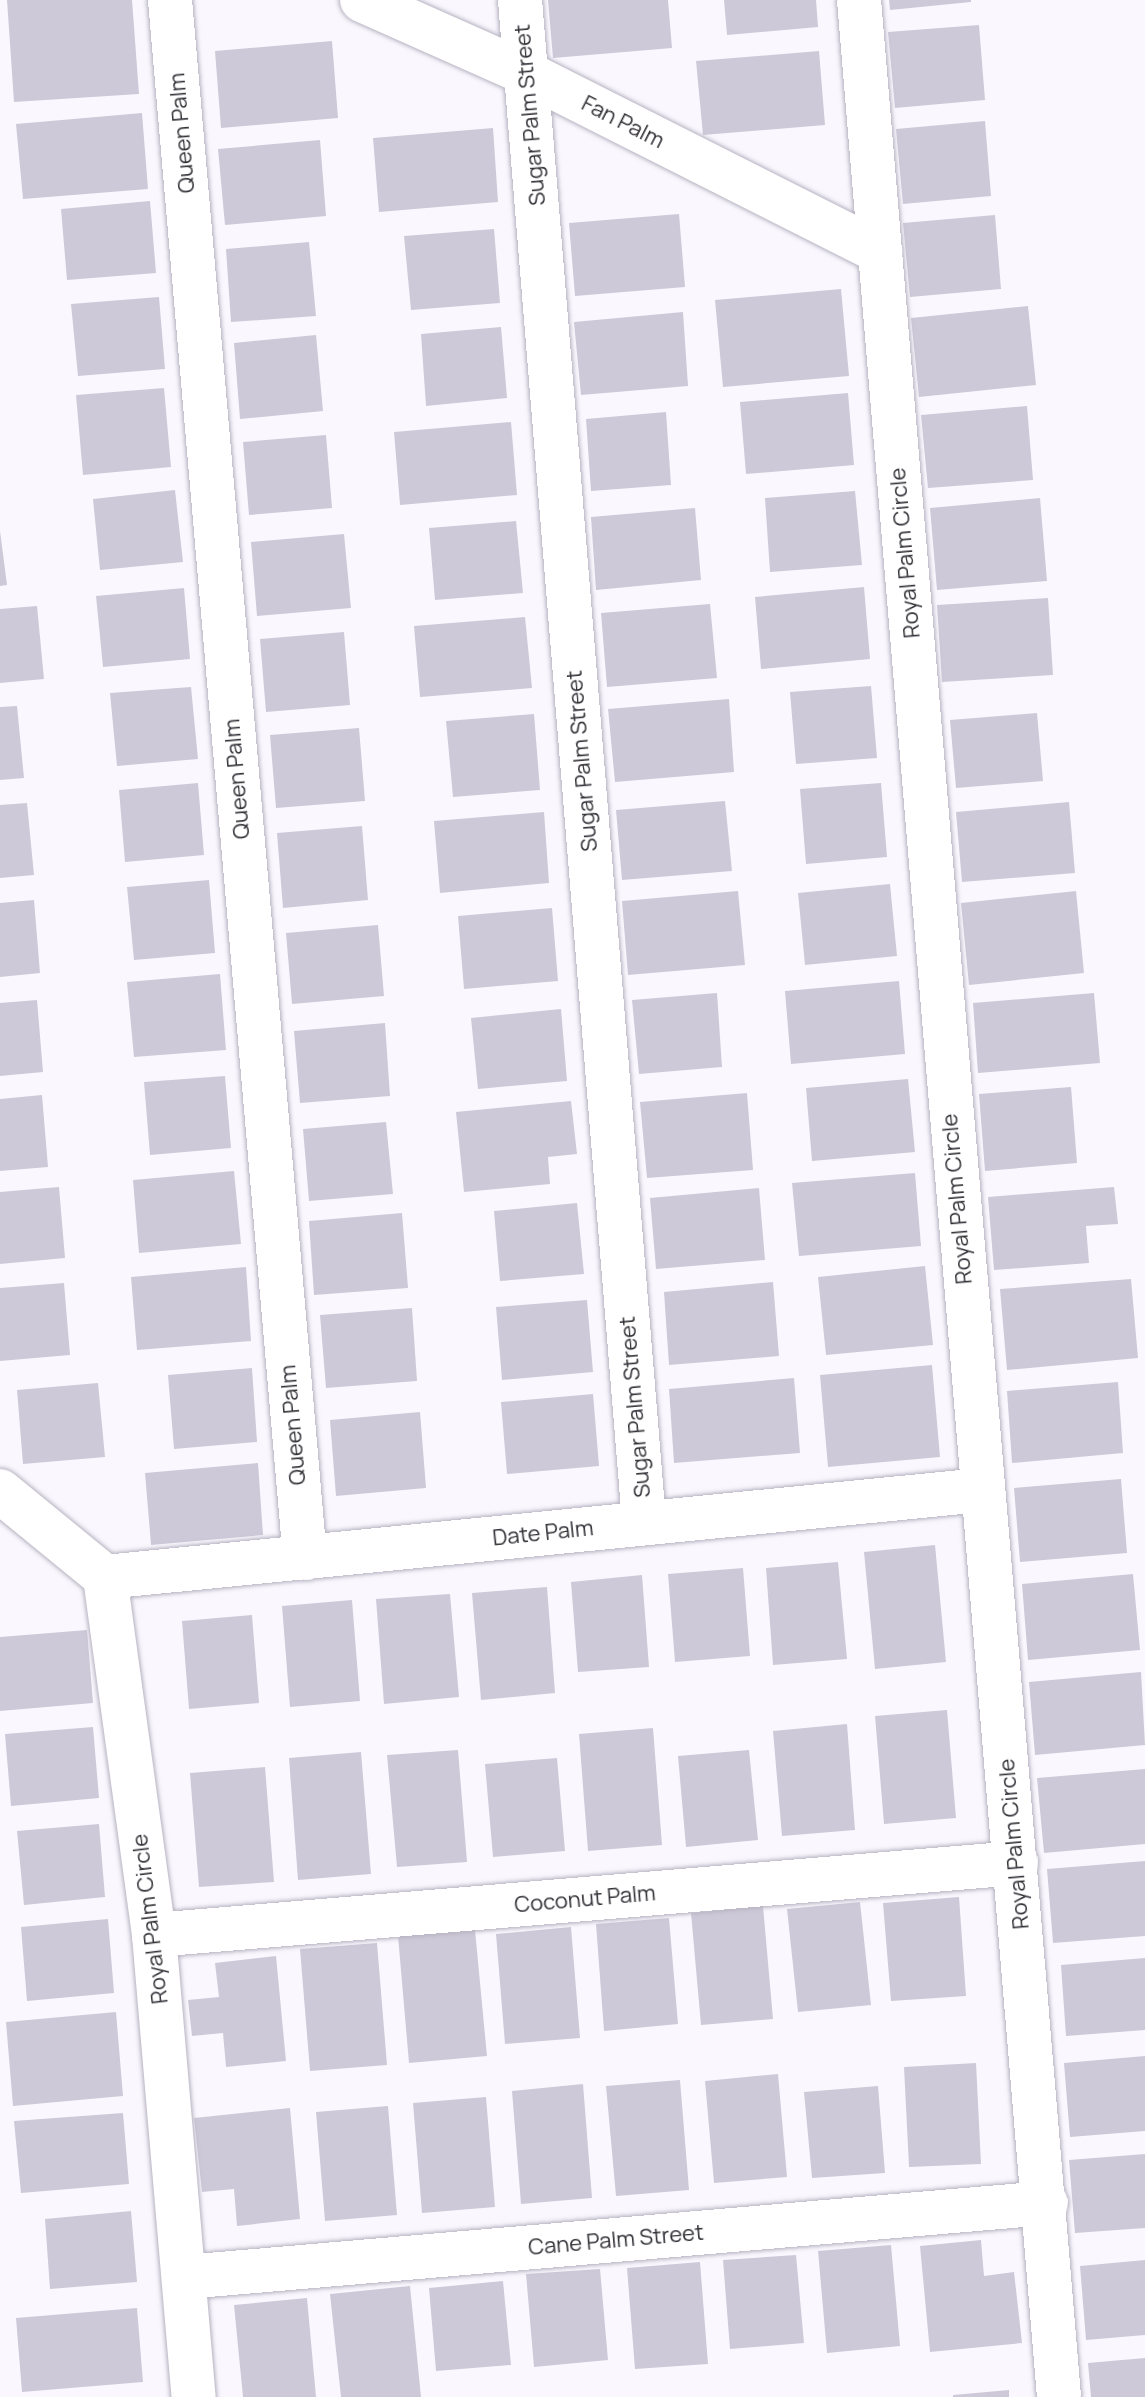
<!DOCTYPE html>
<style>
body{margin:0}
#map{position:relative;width:1145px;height:2397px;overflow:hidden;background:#faf8fe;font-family:Manrope,sans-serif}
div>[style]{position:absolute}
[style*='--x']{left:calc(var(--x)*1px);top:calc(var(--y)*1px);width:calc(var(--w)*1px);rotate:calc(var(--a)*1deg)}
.building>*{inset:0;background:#cdc9d8}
.roads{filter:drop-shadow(0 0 2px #b6b2c1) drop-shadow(0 0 2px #b6b2c1)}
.minor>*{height:44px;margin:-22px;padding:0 22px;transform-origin:22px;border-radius:22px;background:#fff}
span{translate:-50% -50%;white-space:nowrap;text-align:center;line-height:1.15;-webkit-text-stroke:6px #fff;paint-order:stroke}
.street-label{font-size:22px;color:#333137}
</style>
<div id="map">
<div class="building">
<i style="clip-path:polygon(7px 0,132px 0,139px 94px,14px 102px)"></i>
<i style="clip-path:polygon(548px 0,668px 0,672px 48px,553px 58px)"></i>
<i style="clip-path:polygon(724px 0,816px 0,818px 27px,727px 35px)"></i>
<i style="clip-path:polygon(889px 0,971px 0,971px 2px,890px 10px)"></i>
<i style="clip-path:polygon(979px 25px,985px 100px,895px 108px,888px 32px)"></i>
<i style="clip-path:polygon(332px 41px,338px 118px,221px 128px,215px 51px)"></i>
<i style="clip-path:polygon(819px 51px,825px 125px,703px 135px,696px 61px)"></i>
<i style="clip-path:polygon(142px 113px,148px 189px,23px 199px,16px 124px)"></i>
<i style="clip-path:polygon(985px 121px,991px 196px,903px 204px,896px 129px)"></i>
<i style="clip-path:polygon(493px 128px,498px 202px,379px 212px,373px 138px)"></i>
<i style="clip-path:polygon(320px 140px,326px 216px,225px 225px,218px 149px)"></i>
<i style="clip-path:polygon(150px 201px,156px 273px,67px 280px,61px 209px)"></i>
<i style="clip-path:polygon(679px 214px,685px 287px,575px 296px,569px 223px)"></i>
<i style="clip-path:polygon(995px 215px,1001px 289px,910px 297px,903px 223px)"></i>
<i style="clip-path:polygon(494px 229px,500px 303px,411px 310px,404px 236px)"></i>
<i style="clip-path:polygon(309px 242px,316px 316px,231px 322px,226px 249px)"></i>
<i style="clip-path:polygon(841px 289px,849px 376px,723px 387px,715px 300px)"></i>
<i style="clip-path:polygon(159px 297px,165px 369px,78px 376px,71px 304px)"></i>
<i style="clip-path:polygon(1028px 306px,1036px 385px,919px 397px,911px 318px)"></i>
<i style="clip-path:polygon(683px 312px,688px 386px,581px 395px,574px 322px)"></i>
<i style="clip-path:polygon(501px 327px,507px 398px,426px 406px,421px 334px)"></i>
<i style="clip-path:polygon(316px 335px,323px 411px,240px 419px,234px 343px)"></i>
<i style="clip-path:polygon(164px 388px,171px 467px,83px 475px,76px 395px)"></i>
<i style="clip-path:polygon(848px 393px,854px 465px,746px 474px,740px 402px)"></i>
<i style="clip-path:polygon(1027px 406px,1033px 480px,928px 488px,921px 415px)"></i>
<i style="clip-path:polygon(666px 412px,671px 485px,591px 491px,586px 419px)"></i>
<i style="clip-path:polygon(511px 422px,517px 495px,400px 505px,394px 432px)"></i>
<i style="clip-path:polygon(326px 435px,332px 508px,249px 515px,243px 442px)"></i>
<i style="clip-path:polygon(175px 490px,183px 562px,100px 570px,93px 499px)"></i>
<i style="clip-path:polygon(855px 491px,862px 565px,770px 572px,765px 498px)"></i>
<i style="clip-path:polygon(1040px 498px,1047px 581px,937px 590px,930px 508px)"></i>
<i style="clip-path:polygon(695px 508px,701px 580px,596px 590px,591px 517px)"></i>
<i style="clip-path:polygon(516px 521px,523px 593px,435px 600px,429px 528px)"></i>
<i style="clip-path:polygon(0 531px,7px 585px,0 586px)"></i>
<i style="clip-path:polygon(344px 534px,351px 608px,257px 616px,251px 542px)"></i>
<i style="clip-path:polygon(864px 587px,870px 659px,761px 669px,755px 597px)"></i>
<i style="clip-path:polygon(184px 588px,190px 659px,103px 667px,96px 596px)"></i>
<i style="clip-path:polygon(1048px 598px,1053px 675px,942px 682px,937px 605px)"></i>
<i style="clip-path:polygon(710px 604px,717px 678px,607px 687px,601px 613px)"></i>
<i style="clip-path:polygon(37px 606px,44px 679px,0 683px,0 609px)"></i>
<i style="clip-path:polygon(525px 617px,532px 688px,420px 697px,414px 626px)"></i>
<i style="clip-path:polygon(344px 632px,350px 705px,266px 712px,260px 639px)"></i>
<i style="clip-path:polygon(871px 686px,877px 758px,796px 764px,790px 692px)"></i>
<i style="clip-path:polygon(191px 687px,198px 759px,117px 766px,110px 693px)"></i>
<i style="clip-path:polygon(729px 699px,734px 772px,615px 782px,608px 709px)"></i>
<i style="clip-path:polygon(17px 706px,24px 778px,0 780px,0 707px)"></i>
<i style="clip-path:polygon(1037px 713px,1043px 781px,956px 788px,950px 720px)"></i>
<i style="clip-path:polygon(534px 714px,540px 790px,453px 797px,446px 721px)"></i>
<i style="clip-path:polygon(359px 728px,365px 801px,276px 808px,270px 735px)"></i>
<i style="clip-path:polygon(198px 783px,204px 855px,125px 862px,119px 790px)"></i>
<i style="clip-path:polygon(881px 783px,887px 857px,806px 864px,800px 789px)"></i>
<i style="clip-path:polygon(725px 801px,732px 871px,622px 880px,616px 810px)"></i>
<i style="clip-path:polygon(1069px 802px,1075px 873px,962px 882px,956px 812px)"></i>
<i style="clip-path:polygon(27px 803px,34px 875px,0 878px,0 805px)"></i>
<i style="clip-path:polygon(544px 812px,549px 883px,440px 893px,434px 821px)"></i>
<i style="clip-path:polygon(362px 826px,368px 900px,283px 908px,277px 833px)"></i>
<i style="clip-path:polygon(209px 880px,215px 953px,134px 960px,127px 887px)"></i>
<i style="clip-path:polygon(890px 884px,897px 956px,805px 965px,798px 893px)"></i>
<i style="clip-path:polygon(738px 891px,745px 965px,628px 975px,622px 901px)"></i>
<i style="clip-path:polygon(1076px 891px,1084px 973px,969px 985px,961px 903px)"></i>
<i style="clip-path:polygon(34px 900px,40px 973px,0 977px,0 903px)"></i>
<i style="clip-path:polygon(552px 908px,558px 981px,464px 989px,458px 916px)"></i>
<i style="clip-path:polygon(378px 925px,384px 996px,292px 1004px,286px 933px)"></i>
<i style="clip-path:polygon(220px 974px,226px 1050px,134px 1057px,127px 982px)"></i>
<i style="clip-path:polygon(899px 981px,905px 1054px,791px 1064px,785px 991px)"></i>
<i style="clip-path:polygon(717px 993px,722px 1067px,639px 1074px,632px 1000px)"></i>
<i style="clip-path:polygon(1094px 993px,1100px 1063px,978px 1073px,973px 1003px)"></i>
<i style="clip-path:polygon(37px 1000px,43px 1072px,0 1076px,0 1003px)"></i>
<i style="clip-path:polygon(561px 1009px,567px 1081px,478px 1089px,471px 1018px)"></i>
<i style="clip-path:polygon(385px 1023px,390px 1096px,300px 1103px,294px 1031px)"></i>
<i style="clip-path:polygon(225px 1076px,231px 1148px,150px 1155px,144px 1082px)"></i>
<i style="clip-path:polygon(908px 1079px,915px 1152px,812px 1161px,806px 1088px)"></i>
<i style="clip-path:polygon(1071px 1087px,1077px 1163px,985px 1171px,979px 1094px)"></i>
<i style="clip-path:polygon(747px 1093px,753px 1170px,647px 1178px,640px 1102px)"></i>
<i style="clip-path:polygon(42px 1095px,48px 1167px,0 1171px,0 1099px)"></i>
<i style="clip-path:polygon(571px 1101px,577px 1154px,548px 1157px,550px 1184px,464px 1192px,456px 1112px)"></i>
<i style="clip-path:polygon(386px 1122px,393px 1194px,309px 1201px,303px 1129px)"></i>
<i style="clip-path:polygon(234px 1171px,241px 1244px,139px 1253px,133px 1180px)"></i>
<i style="clip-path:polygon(915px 1173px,921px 1246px,799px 1256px,792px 1183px)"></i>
<i style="clip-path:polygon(59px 1187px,65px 1258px,0 1264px,0 1192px)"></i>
<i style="clip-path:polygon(1114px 1187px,1118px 1224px,1086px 1226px,1089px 1263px,994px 1270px,988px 1197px)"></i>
<i style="clip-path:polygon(759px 1188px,765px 1260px,656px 1269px,650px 1198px)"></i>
<i style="clip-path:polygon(577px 1203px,584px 1274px,500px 1281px,494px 1211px)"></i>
<i style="clip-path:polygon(402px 1213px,408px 1288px,314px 1295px,309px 1221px)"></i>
<i style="clip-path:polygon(925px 1266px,933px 1345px,826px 1355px,818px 1277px)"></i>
<i style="clip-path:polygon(246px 1267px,251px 1341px,137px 1350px,131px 1277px)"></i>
<i style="clip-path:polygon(1131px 1279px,1138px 1358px,1007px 1370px,1000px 1289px)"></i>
<i style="clip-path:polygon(773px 1282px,779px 1356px,669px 1365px,664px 1292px)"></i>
<i style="clip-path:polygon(64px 1283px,70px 1355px,0 1361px,0 1288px)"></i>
<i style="clip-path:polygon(587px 1300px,593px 1372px,502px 1380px,496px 1307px)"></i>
<i style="clip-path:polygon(412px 1308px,417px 1381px,326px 1388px,320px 1315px)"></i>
<i style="clip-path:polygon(932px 1365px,940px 1457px,828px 1467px,820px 1375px)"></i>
<i style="clip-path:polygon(252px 1368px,257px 1442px,174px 1449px,168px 1375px)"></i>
<i style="clip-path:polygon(794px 1378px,800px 1453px,674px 1463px,669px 1389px)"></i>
<i style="clip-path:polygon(1118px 1382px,1123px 1453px,1012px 1463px,1007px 1391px)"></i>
<i style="clip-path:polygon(98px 1383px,105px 1457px,23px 1464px,17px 1390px)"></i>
<i style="clip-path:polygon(593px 1394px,599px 1466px,507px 1474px,501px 1402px)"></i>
<i style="clip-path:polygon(420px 1412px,426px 1488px,336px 1496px,330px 1420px)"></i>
<i style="clip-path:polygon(258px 1463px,263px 1535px,151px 1545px,145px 1473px)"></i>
<i style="clip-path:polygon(1121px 1479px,1127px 1553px,1020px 1562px,1014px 1488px)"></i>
<i style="clip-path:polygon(935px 1545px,946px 1662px,875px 1669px,864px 1552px)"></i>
<i style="clip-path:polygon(838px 1562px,847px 1659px,773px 1665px,766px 1568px)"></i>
<i style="clip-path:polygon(743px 1568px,750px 1656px,675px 1662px,668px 1574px)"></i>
<i style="clip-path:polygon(1133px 1574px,1140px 1650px,1028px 1660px,1022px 1584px)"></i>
<i style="clip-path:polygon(642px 1575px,649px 1667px,578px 1672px,571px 1582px)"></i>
<i style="clip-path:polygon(547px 1587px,555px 1693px,481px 1700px,472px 1593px)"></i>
<i style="clip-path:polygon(450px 1594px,459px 1697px,384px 1704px,376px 1599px)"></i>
<i style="clip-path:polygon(352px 1600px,360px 1701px,290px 1707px,282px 1606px)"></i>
<i style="clip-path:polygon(252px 1615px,259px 1703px,189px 1709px,182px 1621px)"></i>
<i style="clip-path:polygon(87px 1630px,93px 1703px,0 1711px,0 1637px)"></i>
<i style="clip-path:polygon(1141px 1672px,1145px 1745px,1035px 1755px,1029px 1682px)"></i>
<i style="clip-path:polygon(947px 1710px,956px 1818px,884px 1824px,875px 1716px)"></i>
<i style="clip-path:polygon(847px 1724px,855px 1830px,782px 1836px,773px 1731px)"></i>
<i style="clip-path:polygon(93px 1727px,99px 1798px,11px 1806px,5px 1734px)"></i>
<i style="clip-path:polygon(653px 1728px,662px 1845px,588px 1851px,579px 1734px)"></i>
<i style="clip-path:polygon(458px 1750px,467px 1862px,397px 1867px,387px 1755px)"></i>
<i style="clip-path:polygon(749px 1750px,758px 1840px,686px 1847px,678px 1756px)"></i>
<i style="clip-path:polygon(361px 1752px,371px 1874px,298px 1880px,289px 1758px)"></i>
<i style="clip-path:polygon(557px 1758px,565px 1851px,493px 1857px,485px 1764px)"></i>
<i style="clip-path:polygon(265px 1767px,274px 1882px,199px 1887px,190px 1773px)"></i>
<i style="clip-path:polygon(1145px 1769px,1145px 1844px,1044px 1853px,1037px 1778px)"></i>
<i style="clip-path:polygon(99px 1824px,105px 1897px,24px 1905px,17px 1831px)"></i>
<i style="clip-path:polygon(1145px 1861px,1145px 1936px,1053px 1943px,1047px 1869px)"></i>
<i style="clip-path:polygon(959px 1897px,966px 1996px,891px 2001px,883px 1903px)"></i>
<i style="clip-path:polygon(860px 1902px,871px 2005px,798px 2012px,787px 1909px)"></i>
<i style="clip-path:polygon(763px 1906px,773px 2019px,701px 2025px,691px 1913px)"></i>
<i style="clip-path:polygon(669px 1918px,678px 2024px,604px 2031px,596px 1924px)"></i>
<i style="clip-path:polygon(108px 1919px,114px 1993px,27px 2001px,21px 1927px)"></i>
<i style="clip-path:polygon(571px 1927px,580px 2038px,505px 2044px,496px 1934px)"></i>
<i style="clip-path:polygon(475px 1930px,487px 2056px,409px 2063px,398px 1936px)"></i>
<i style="clip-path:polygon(377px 1943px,387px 2065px,310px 2071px,300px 1949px)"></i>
<i style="clip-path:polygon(276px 1956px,286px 2061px,226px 2067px,223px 2033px,192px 2036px,188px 2000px,219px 1997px,215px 1963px)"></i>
<i style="clip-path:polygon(1145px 1958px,1145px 2030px,1066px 2036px,1061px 1965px)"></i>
<i style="clip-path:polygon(116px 2012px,123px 2096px,13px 2106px,6px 2022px)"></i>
<i style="clip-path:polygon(1145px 2056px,1145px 2131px,1070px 2137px,1064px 2063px)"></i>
<i style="clip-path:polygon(976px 2063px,981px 2164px,909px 2167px,904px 2067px)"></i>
<i style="clip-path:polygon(778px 2074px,787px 2177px,714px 2183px,705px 2081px)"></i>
<i style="clip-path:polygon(680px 2080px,689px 2190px,616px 2196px,606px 2086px)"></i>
<i style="clip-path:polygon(583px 2084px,592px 2198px,521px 2204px,512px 2091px)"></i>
<i style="clip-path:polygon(878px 2086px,885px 2173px,812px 2178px,804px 2092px)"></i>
<i style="clip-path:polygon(486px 2097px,495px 2207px,422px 2213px,413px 2103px)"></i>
<i style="clip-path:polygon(388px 2106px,397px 2215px,325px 2221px,316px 2112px)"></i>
<i style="clip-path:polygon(290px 2108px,300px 2219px,237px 2226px,234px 2189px,202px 2192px,194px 2118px)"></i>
<i style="clip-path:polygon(123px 2113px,129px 2184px,21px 2193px,14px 2121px)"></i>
<i style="clip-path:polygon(1145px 2154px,1145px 2228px,1075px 2233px,1069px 2160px)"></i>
<i style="clip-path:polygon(131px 2211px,137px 2282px,50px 2289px,45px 2219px)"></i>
<i style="clip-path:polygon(981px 2240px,984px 2276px,1014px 2272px,1022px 2343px,930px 2352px,920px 2246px)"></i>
<i style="clip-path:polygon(891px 2245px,900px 2346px,827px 2353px,818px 2251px)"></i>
<i style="clip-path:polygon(796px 2255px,804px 2343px,730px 2349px,723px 2260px)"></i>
<i style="clip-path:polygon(1145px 2260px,1145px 2335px,1086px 2340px,1080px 2266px)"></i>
<i style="clip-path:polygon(700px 2262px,708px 2364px,635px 2369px,627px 2268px)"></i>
<i style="clip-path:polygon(600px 2269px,608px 2360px,534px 2367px,526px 2274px)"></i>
<i style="clip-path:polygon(503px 2281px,511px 2365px,436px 2371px,429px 2288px)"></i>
<i style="clip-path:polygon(410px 2286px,421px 2397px,341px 2397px,330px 2294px)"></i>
<i style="clip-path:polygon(307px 2298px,316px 2397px,243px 2397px,234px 2305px)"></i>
<i style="clip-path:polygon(137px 2308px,143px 2382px,22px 2392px,16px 2318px)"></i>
<i style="clip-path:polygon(1145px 2358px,1145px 2397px,1091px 2397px,1088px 2363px)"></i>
<i style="clip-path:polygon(1009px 2390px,1009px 2397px,953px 2397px,953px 2395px)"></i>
</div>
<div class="roads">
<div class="minor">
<i style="--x:170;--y:0;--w:1564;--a:85.05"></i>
<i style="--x:362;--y:0;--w:180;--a:24"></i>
<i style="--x:526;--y:73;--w:397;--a:26.8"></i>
<i style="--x:520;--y:0;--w:1527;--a:85.34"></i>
<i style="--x:859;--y:0;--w:2405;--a:85.23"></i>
<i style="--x:0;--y:1491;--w:136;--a:39.3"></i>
<i style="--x:105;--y:1577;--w:361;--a:82.2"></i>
<i style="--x:154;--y:1935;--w:464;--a:85.1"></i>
<i style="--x:105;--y:1577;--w:880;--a:-5.67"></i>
<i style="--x:154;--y:1935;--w:865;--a:-4.77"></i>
<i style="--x:185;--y:2277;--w:864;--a:-4.91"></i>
</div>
</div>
<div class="street-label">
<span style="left:530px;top:115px;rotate:-95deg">Sugar Palm Street</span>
<span style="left:623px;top:122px;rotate:27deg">Fan Palm</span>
<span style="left:182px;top:133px;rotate:-95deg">Queen Palm</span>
<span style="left:905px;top:553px;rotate:-95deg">Royal Palm Circle</span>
<span style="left:582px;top:761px;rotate:-95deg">Sugar Palm Street</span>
<span style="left:237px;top:779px;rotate:-95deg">Queen Palm</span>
<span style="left:957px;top:1199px;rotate:-95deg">Royal Palm Circle</span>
<span style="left:635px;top:1407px;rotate:-95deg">Sugar Palm Street</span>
<span style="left:293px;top:1425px;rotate:-95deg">Queen Palm</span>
<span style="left:543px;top:1533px;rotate:-6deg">Date Palm</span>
<span style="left:1014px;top:1844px;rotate:-95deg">Royal Palm Circle</span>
<span style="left:585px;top:1899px;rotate:-5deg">Coconut Palm</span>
<span style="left:150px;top:1919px;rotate:-97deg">Royal Palm Circle</span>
<span style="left:616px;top:2240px;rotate:-5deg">Cane Palm Street</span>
</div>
</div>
